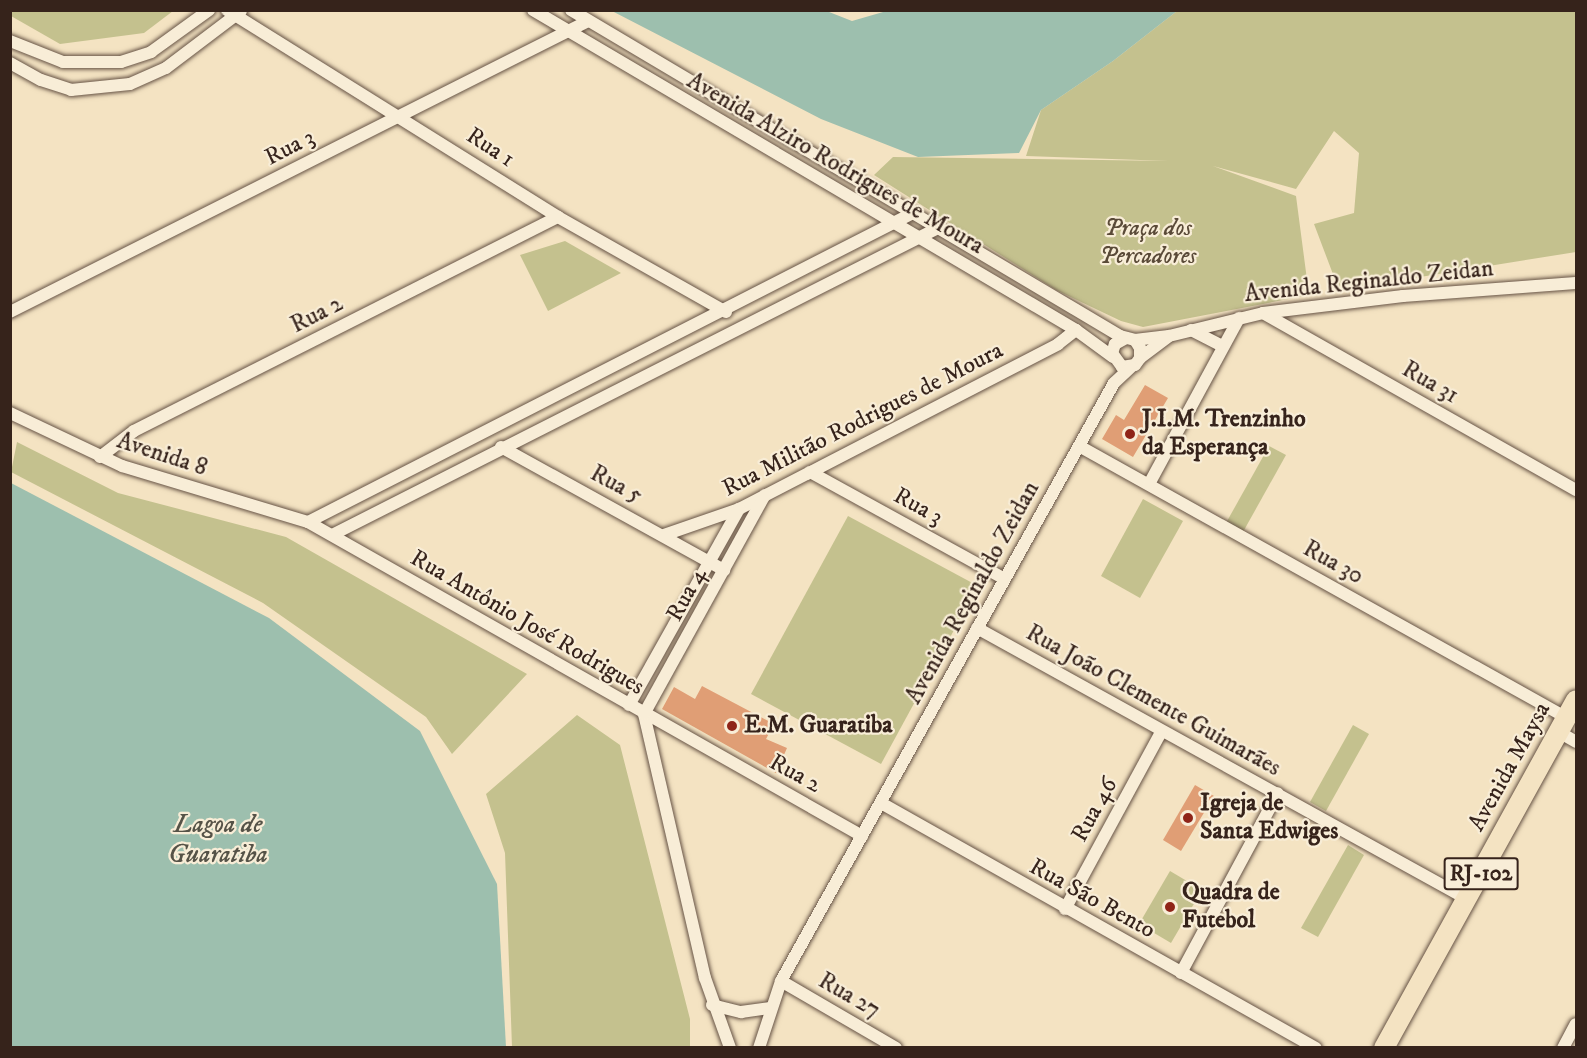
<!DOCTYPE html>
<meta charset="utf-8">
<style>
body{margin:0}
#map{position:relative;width:1587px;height:1058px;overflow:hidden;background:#f4e3c2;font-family:"IM FELL DW Pica",serif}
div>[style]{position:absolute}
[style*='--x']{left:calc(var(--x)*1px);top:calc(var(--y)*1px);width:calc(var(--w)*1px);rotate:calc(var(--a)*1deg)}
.green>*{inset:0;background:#c4c18e}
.water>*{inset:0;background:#9dbfae}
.building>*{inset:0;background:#e09e75}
.roads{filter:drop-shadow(0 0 2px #665345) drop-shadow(0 0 2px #665345)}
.minor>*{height:12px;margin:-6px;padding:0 6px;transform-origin:6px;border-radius:6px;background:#f8edd7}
.primary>*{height:20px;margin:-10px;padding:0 10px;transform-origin:10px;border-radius:10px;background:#f4e3c2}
.dots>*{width:16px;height:16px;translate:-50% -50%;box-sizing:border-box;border:3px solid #f8edd7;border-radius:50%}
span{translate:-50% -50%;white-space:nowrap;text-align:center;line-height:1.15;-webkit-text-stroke:4.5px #f8edd7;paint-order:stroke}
.shield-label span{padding:2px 4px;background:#f8edd7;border:2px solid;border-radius:4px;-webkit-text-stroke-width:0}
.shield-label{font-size:22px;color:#36231b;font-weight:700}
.street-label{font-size:24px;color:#36231b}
.park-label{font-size:24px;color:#5a4a38;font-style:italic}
.poi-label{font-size:24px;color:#36231b;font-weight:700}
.left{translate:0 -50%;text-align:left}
.water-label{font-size:26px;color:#555247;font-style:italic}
.frame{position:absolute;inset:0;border:12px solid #36231b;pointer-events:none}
</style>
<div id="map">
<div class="green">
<i style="clip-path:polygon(11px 10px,173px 10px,173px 11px,144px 33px,60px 44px,11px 16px)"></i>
<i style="clip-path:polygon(1177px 11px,1576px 11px,1576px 252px,1339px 290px,1314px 224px,1354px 213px,1359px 153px,1334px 131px,1296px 189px,1213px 166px,1296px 196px,1309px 295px,1143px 327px,1121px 321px,1056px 290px,874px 175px,893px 157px,1169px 161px,1026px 156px,1041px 110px,1113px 61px)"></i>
<i style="clip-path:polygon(565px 241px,621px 273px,548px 311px,520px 255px)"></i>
<i style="clip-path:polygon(17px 442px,118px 493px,286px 537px,527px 674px,452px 754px,426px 717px,263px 603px,11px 472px)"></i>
<i style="clip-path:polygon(1269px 446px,1286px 455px,1243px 532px,1226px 523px)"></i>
<i style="clip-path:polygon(1143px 499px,1183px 521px,1140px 598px,1101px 576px)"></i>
<i style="clip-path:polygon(848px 516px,978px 586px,881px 764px,751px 694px)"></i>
<i style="clip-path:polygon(577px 715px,620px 745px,690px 1019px,690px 1047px,512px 1047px,505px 853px,486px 794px)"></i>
<i style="clip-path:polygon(1353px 725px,1369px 734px,1326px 811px,1310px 802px)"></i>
<i style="clip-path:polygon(1348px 845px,1364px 855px,1318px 937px,1301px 928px)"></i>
<i style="clip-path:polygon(1170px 871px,1202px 890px,1171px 943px,1139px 924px)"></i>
</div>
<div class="water">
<i style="clip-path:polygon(824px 10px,852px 21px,890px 10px,1177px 11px,1113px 61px,1041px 110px,1019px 153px,918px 157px,821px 119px,612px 11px)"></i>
<i style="clip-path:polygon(11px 483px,269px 618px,420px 731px,497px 884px,506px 1047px,11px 1047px)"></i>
</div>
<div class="building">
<i style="clip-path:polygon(1145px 385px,1168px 398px,1133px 457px,1102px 439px,1116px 415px,1124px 420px)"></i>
<i style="clip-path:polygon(702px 686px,774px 724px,766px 739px,787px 748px,776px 773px,662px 709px,674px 687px,695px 699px)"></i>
<i style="clip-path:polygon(1195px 785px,1214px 796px,1181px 851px,1163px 840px)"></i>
</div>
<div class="roads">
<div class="minor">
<i style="--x:227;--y:10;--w:390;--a:32"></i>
<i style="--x:558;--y:217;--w:193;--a:29.5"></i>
<i style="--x:533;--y:10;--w:630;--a:30.51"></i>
<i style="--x:1076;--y:330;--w:46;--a:36.1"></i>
<i style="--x:571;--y:10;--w:638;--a:30.7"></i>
<i style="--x:1120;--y:336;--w:16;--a:15"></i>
<i style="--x:1135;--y:340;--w:34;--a:-7"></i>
<i style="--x:1169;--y:336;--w:97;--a:-13.7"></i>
<i style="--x:1263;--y:313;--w:141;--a:-6.9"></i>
<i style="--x:1403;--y:296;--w:173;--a:-4.3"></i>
<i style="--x:10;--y:41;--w:57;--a:21.6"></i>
<i style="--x:63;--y:62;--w:58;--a:0"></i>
<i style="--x:121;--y:62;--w:32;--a:-18"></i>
<i style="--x:151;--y:52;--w:72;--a:-35.9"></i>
<i style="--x:10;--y:63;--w:35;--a:29"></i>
<i style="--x:41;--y:80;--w:32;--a:18"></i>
<i style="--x:71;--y:90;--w:59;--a:-5.8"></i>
<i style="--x:130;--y:84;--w:39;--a:-24"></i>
<i style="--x:166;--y:68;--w:94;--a:-37.2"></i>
<i style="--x:10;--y:312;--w:647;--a:-26.72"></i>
<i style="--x:1263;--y:313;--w:360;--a:29.5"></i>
<i style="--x:1191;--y:330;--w:36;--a:27"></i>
<i style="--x:1126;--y:338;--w:13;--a:151"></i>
<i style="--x:1115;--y:344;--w:9;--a:108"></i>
<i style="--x:1112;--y:353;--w:17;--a:54"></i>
<i style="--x:1122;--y:367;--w:13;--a:-9"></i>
<i style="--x:1135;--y:365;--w:9;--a:-54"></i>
<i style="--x:1140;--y:358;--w:10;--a:-90"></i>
<i style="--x:1140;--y:348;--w:9;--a:-122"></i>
<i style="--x:1140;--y:358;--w:35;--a:-37"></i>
<i style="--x:10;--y:413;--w:124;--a:25.3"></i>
<i style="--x:122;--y:466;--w:194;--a:16.8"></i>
<i style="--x:308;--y:522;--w:637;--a:29.54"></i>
<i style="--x:1079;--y:446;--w:559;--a:29.13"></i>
<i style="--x:501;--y:447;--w:255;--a:28.9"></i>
<i style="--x:100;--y:457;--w:43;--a:-37.4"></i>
<i style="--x:134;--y:431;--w:475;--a:-26.8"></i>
<i style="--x:810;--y:472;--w:222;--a:28.8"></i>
<i style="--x:1149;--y:484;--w:189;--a:-61.5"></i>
<i style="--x:308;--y:522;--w:679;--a:-27.06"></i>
<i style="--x:332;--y:535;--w:679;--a:-26.87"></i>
<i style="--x:664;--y:535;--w:79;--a:-19.1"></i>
<i style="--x:739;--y:509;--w:359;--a:-27.3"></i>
<i style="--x:1058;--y:344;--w:23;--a:-38"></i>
<i style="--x:977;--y:628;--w:560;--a:28.95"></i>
<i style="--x:629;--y:705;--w:225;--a:-60.7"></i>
<i style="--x:644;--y:714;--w:271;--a:77"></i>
<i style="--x:705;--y:978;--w:74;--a:70.3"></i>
<i style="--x:644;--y:714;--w:250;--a:-61.1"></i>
<i style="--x:1559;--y:732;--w:20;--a:30"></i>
<i style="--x:881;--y:803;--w:499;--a:29.4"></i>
<i style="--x:1065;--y:909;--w:201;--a:-61.5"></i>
<i style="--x:1181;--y:973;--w:204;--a:-61.7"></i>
<i style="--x:781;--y:981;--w:133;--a:30.2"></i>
<i style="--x:712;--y:1005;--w:30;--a:14"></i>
<i style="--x:741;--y:1012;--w:28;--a:-8"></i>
<i style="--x:759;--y:1048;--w:71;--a:-71.8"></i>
<i style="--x:781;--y:981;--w:684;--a:-60.89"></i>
<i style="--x:1114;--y:383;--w:23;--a:-43"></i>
<i style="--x:1563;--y:1048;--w:27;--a:-62"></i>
</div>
<div class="primary">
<i style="--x:1384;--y:1048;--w:397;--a:-61.1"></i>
</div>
</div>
<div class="dots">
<i style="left:1130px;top:434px;background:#8f2418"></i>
<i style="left:732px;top:726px;background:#8f2418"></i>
<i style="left:1188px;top:818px;background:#8f2418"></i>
<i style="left:1170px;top:907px;background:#8f2418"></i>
</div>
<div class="shield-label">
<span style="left:1481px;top:874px">RJ-102</span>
</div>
<div class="street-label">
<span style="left:290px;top:148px;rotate:-27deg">Rua 3</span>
<span style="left:490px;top:148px;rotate:33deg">Rua 1</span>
<span style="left:835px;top:164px;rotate:30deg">Avenida Alziro Rodrigues de Moura</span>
<span style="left:1369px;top:282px;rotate:-6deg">Avenida Reginaldo Zeidan</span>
<span style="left:317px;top:315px;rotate:-27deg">Rua 2</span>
<span style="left:1430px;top:383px;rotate:30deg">Rua 31</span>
<span style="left:863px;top:420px;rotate:-27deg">Rua Militão Rodrigues de Moura</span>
<span style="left:162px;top:455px;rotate:18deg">Avenida 8</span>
<span style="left:616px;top:485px;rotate:28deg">Rua 5</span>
<span style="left:918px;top:507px;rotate:29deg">Rua 3</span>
<span style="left:1333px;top:563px;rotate:29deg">Rua 30</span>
<span style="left:973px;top:593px;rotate:-61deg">Avenida Reginaldo Zeidan</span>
<span style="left:687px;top:595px;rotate:-61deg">Rua 4</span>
<span style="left:527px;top:623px;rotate:30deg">Rua Antônio José Rodrigues</span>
<span style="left:1153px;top:701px;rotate:29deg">Rua João Clemente Guimarães</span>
<span style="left:1510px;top:767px;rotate:-61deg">Avenida Maysa</span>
<span style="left:795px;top:774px;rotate:29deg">Rua 2</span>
<span style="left:1095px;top:810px;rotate:-61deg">Rua 46</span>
<span style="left:1092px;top:899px;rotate:29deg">Rua São Bento</span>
<span style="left:849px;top:996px;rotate:30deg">Rua 27</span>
</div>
<div class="park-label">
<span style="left:1148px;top:243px">Praça dos<br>Percadores</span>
</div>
<div class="poi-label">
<span class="left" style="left:1142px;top:434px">J.I.M. Trenzinho<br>da Esperança</span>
<span class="left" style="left:744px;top:726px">E.M. Guaratiba</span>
<span class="left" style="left:1200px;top:818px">Igreja de<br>Santa Edwiges</span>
<span class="left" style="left:1182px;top:907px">Quadra de<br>Futebol</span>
</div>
<div class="water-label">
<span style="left:218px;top:840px">Lagoa de<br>Guaratiba</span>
</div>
<div class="frame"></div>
</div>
